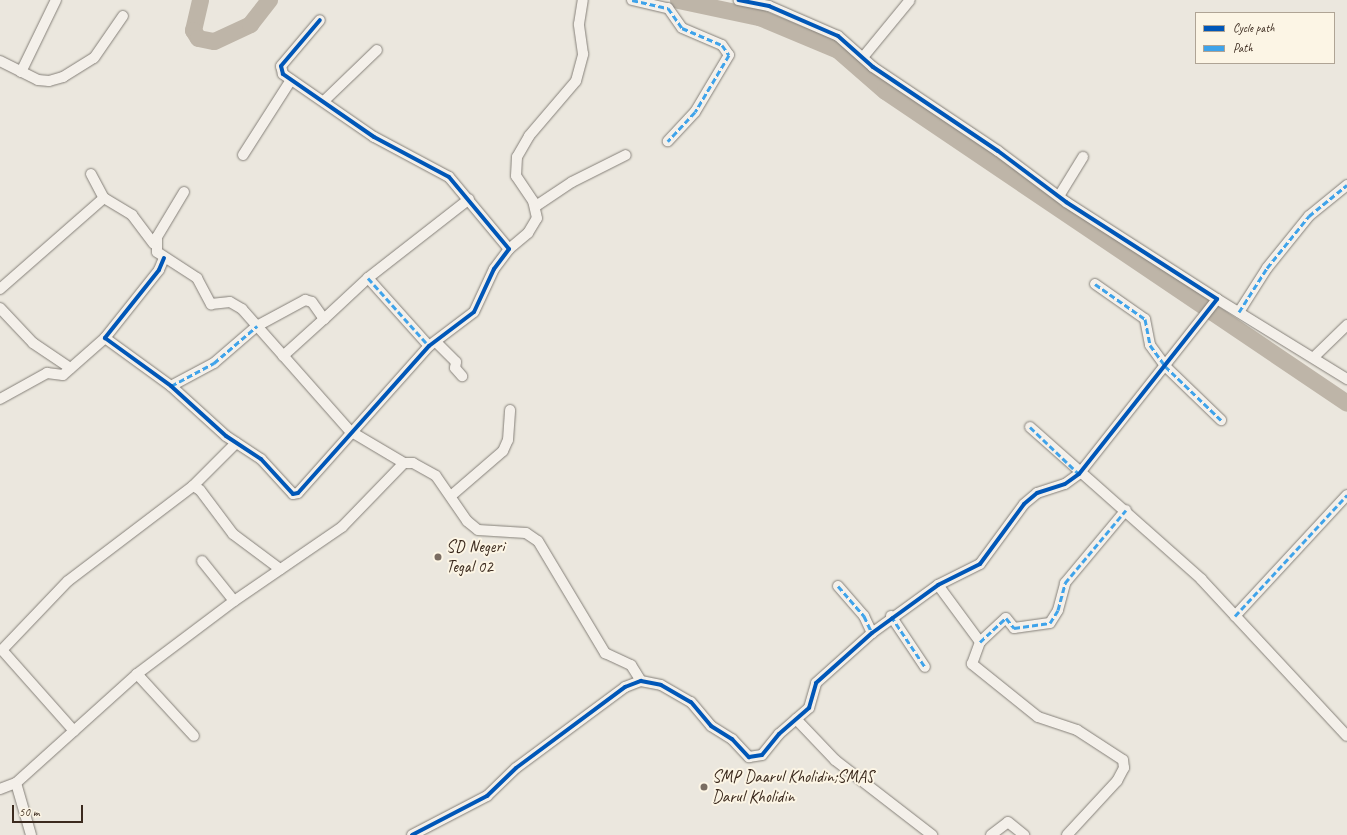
<!DOCTYPE html>
<style>
body{margin:0}
#map{position:relative;width:1347px;height:835px;overflow:hidden;background:#ebe7de;font-family:Caveat,sans-serif}
div>[style]{position:absolute}
[style*='--x']{left:calc(var(--x)*1px);top:calc(var(--y)*1px);width:calc(var(--w)*1px);rotate:calc(var(--a)*1deg)}
.river>*{height:17px;margin:-8.5px;padding:0 8.5px;transform-origin:8.5px;border-radius:8.5px;background:#beb5a8}
.roads{filter:drop-shadow(0 0 1px #858079) drop-shadow(0 0 1px #858079)}
.minor>*{height:10px;margin:-5px;padding:0 5px;transform-origin:5px;border-radius:5px;background:#f4f0ea}
.quiet>*{height:3px;margin-top:-1.5px;transform-origin:0;background:repeating-linear-gradient(90deg,#3fa3ea 0 6px,transparent 0 9px)}
.cycleway>*{height:4px;margin:-2px;padding:0 2px;transform-origin:2px;border-radius:2px;background:#0057b8}
.dots>*{width:11px;height:11px;translate:-50% -50%;box-sizing:border-box;border:2px solid #fcf5e5;border-radius:50%}
span{translate:-50% -50%;white-space:nowrap;text-align:center;line-height:1.15;-webkit-text-stroke:4px #fcf5e5;paint-order:stroke}
.poi-label{font-size:17px;color:#3b2a1e}
.left{translate:0 -50%;text-align:left}
.legend{position:absolute;left:1195px;top:12px;width:140px;height:52px;box-sizing:border-box;background:#fcf5e5;border:1px solid #afa495;margin:0;padding:5px 7px;list-style:none;font-size:12px;color:#3b2a1e}
.legend li{display:flex;align-items:center;gap:8px;height:20px}
.legend b{width:20px;border:1px solid #afa495}
.scale{position:absolute;left:12px;top:805px;width:71px;height:18px;box-sizing:border-box;border:2px solid #3b2a1e;border-top:0;padding-left:5px;font-size:12px;line-height:14px;white-space:nowrap;color:#3b2a1e;-webkit-text-stroke:3px #fcf5e5;paint-order:stroke}
</style>
<div id="map">
<div class="river">
<i style="--x:200;--y:0;--w:31;--a:103"></i>
<i style="--x:193;--y:30;--w:9;--a:58"></i>
<i style="--x:198;--y:38;--w:16;--a:11"></i>
<i style="--x:214;--y:41;--w:40;--a:-25"></i>
<i style="--x:250;--y:24;--w:31;--a:-52"></i>
<i style="--x:678;--y:0;--w:83;--a:11.9"></i>
<i style="--x:759;--y:17;--w:86;--a:22.7"></i>
<i style="--x:838;--y:50;--w:62;--a:41.1"></i>
<i style="--x:885;--y:91;--w:557;--a:34.03"></i>
</div>
<div class="roads">
<div class="minor">
<i style="--x:632;--y:0;--w:37;--a:13"></i>
<i style="--x:668;--y:8;--w:24;--a:55"></i>
<i style="--x:682;--y:28;--w:43;--a:23"></i>
<i style="--x:722;--y:45;--w:12;--a:55"></i>
<i style="--x:729;--y:55;--w:66;--a:120.8"></i>
<i style="--x:695;--y:112;--w:40;--a:133"></i>
<i style="--x:864;--y:56;--w:72;--a:-50.6"></i>
<i style="--x:0;--y:61;--w:42;--a:26.6"></i>
<i style="--x:38;--y:80;--w:11;--a:5"></i>
<i style="--x:49;--y:81;--w:15;--a:-16"></i>
<i style="--x:63;--y:77;--w:36;--a:-32"></i>
<i style="--x:94;--y:58;--w:51;--a:-55.4"></i>
<i style="--x:21;--y:72;--w:80;--a:-64.1"></i>
<i style="--x:325;--y:100;--w:72;--a:-43.9"></i>
<i style="--x:243;--y:155;--w:89;--a:-57.4"></i>
<i style="--x:91;--y:174;--w:27;--a:62"></i>
<i style="--x:104;--y:198;--w:33;--a:31"></i>
<i style="--x:132;--y:215;--w:36;--a:53"></i>
<i style="--x:184;--y:192;--w:52;--a:121"></i>
<i style="--x:157;--y:237;--w:15;--a:90"></i>
<i style="--x:157;--y:252;--w:48;--a:33"></i>
<i style="--x:197;--y:278;--w:30;--a:62"></i>
<i style="--x:211;--y:304;--w:19;--a:-6"></i>
<i style="--x:230;--y:302;--w:14;--a:30"></i>
<i style="--x:242;--y:309;--w:163;--a:48.5"></i>
<i style="--x:350;--y:431;--w:63;--a:30.7"></i>
<i style="--x:1059;--y:196;--w:46;--a:-58.4"></i>
<i style="--x:536;--y:206;--w:43;--a:-33.7"></i>
<i style="--x:572;--y:182;--w:60;--a:-26.6"></i>
<i style="--x:509;--y:249;--w:25;--a:-40"></i>
<i style="--x:528;--y:233;--w:17;--a:-59"></i>
<i style="--x:537;--y:218;--w:17;--a:-103"></i>
<i style="--x:533;--y:201;--w:30;--a:-124"></i>
<i style="--x:516;--y:176;--w:19;--a:-87"></i>
<i style="--x:517;--y:157;--w:24;--a:-60"></i>
<i style="--x:529;--y:136;--w:72;--a:-49.5"></i>
<i style="--x:576;--y:81;--w:28;--a:-75"></i>
<i style="--x:583;--y:54;--w:30;--a:-98"></i>
<i style="--x:579;--y:24;--w:24;--a:-81"></i>
<i style="--x:164;--y:258;--w:13;--a:113"></i>
<i style="--x:159;--y:270;--w:87;--a:128.5"></i>
<i style="--x:105;--y:338;--w:82;--a:36"></i>
<i style="--x:171;--y:386;--w:74;--a:42.3"></i>
<i style="--x:226;--y:436;--w:42;--a:33.3"></i>
<i style="--x:261;--y:459;--w:47;--a:47.6"></i>
<i style="--x:293;--y:494;--w:5;--a:-11"></i>
<i style="--x:298;--y:493;--w:197;--a:-48.3"></i>
<i style="--x:429;--y:346;--w:56;--a:-37.1"></i>
<i style="--x:474;--y:312;--w:47;--a:-65.1"></i>
<i style="--x:494;--y:269;--w:25;--a:-53"></i>
<i style="--x:509;--y:249;--w:94;--a:-129.8"></i>
<i style="--x:449;--y:177;--w:85;--a:-151.9"></i>
<i style="--x:374;--y:137;--w:111;--a:-145.3"></i>
<i style="--x:283;--y:74;--w:8;--a:-104"></i>
<i style="--x:281;--y:66;--w:60;--a:-49.7"></i>
<i style="--x:368;--y:278;--w:91;--a:48.1"></i>
<i style="--x:1095;--y:284;--w:61;--a:35"></i>
<i style="--x:1145;--y:319;--w:26;--a:79"></i>
<i style="--x:1150;--y:345;--w:26;--a:54"></i>
<i style="--x:1165;--y:366;--w:78;--a:44"></i>
<i style="--x:0;--y:289;--w:138;--a:-41.2"></i>
<i style="--x:1217;--y:299;--w:153;--a:31.6"></i>
<i style="--x:0;--y:308;--w:48;--a:46.7"></i>
<i style="--x:33;--y:343;--w:45;--a:34"></i>
<i style="--x:1239;--y:312;--w:52;--a:-57.5"></i>
<i style="--x:1267;--y:268;--w:67;--a:-51.1"></i>
<i style="--x:1309;--y:216;--w:49;--a:-39.2"></i>
<i style="--x:436;--y:342;--w:28;--a:45"></i>
<i style="--x:456;--y:362;--w:6;--a:99"></i>
<i style="--x:455;--y:368;--w:11;--a:49"></i>
<i style="--x:283;--y:356;--w:55;--a:-42.1"></i>
<i style="--x:1314;--y:357;--w:46;--a:-44.1"></i>
<i style="--x:171;--y:386;--w:49;--a:-28.1"></i>
<i style="--x:214;--y:363;--w:57;--a:-40.7"></i>
<i style="--x:257;--y:326;--w:55;--a:-28.4"></i>
<i style="--x:305;--y:300;--w:7;--a:16"></i>
<i style="--x:312;--y:302;--w:21;--a:55"></i>
<i style="--x:324;--y:319;--w:60;--a:-43"></i>
<i style="--x:368;--y:278;--w:128;--a:-38"></i>
<i style="--x:0;--y:399;--w:54;--a:-29"></i>
<i style="--x:47;--y:373;--w:16;--a:7"></i>
<i style="--x:63;--y:375;--w:56;--a:-41.4"></i>
<i style="--x:1030;--y:427;--w:229;--a:41.6"></i>
<i style="--x:1201;--y:579;--w:214;--a:47.1"></i>
<i style="--x:193;--y:486;--w:61;--a:-45"></i>
<i style="--x:452;--y:495;--w:67;--a:-40.8"></i>
<i style="--x:503;--y:451;--w:12;--a:-66"></i>
<i style="--x:508;--y:440;--w:30;--a:-86"></i>
<i style="--x:202;--y:561;--w:51;--a:51.3"></i>
<i style="--x:938;--y:585;--w:71;--a:53.6"></i>
<i style="--x:838;--y:586;--w:40;--a:49"></i>
<i style="--x:864;--y:616;--w:19;--a:65"></i>
<i style="--x:891;--y:616;--w:61;--a:56.3"></i>
<i style="--x:1235;--y:616;--w:165;--a:-47.2"></i>
<i style="--x:137;--y:674;--w:84;--a:47.4"></i>
<i style="--x:796;--y:719;--w:57;--a:46.4"></i>
<i style="--x:835;--y:760;--w:123;--a:37.7"></i>
<i style="--x:74;--y:731;--w:108;--a:-131.6"></i>
<i style="--x:2;--y:650;--w:95;--a:-46.3"></i>
<i style="--x:68;--y:581;--w:157;--a:-37.2"></i>
<i style="--x:193;--y:486;--w:8;--a:30"></i>
<i style="--x:200;--y:490;--w:55;--a:53.1"></i>
<i style="--x:233;--y:534;--w:59;--a:36.7"></i>
<i style="--x:16;--y:783;--w:54;--a:73.9"></i>
<i style="--x:0;--y:789;--w:17;--a:-21"></i>
<i style="--x:16;--y:783;--w:163;--a:-42"></i>
<i style="--x:137;--y:674;--w:121;--a:-37"></i>
<i style="--x:234;--y:601;--w:131;--a:-34.4"></i>
<i style="--x:342;--y:527;--w:89;--a:-45.9"></i>
<i style="--x:404;--y:463;--w:9;--a:0"></i>
<i style="--x:413;--y:463;--w:26;--a:29"></i>
<i style="--x:436;--y:476;--w:55;--a:55.4"></i>
<i style="--x:467;--y:521;--w:14;--a:39"></i>
<i style="--x:478;--y:530;--w:48;--a:3.6"></i>
<i style="--x:526;--y:533;--w:14;--a:34"></i>
<i style="--x:538;--y:541;--w:131;--a:59.1"></i>
<i style="--x:605;--y:653;--w:29;--a:25"></i>
<i style="--x:631;--y:665;--w:19;--a:58"></i>
<i style="--x:412;--y:835;--w:85;--a:-27.5"></i>
<i style="--x:487;--y:796;--w:40;--a:-44"></i>
<i style="--x:516;--y:768;--w:136;--a:-36.6"></i>
<i style="--x:625;--y:687;--w:17;--a:-21"></i>
<i style="--x:641;--y:681;--w:20;--a:11"></i>
<i style="--x:661;--y:685;--w:34;--a:30"></i>
<i style="--x:691;--y:702;--w:31;--a:50"></i>
<i style="--x:711;--y:726;--w:25;--a:32"></i>
<i style="--x:732;--y:739;--w:25;--a:47"></i>
<i style="--x:749;--y:757;--w:13;--a:-9"></i>
<i style="--x:762;--y:755;--w:27;--a:-51"></i>
<i style="--x:779;--y:734;--w:40;--a:-41"></i>
<i style="--x:809;--y:708;--w:26;--a:-74"></i>
<i style="--x:816;--y:683;--w:75;--a:-41.8"></i>
<i style="--x:872;--y:633;--w:82;--a:-36"></i>
<i style="--x:938;--y:585;--w:47;--a:-26.6"></i>
<i style="--x:980;--y:564;--w:74;--a:-53.7"></i>
<i style="--x:1024;--y:504;--w:17;--a:-40"></i>
<i style="--x:1037;--y:493;--w:29;--a:-18"></i>
<i style="--x:1065;--y:484;--w:17;--a:-36"></i>
<i style="--x:1079;--y:474;--w:223;--a:-51.7"></i>
<i style="--x:1217;--y:299;--w:179;--a:-147.3"></i>
<i style="--x:1066;--y:202;--w:85;--a:-143.1"></i>
<i style="--x:998;--y:151;--w:151;--a:-146.1"></i>
<i style="--x:873;--y:67;--w:47;--a:-138.5"></i>
<i style="--x:838;--y:36;--w:75;--a:-156.5"></i>
<i style="--x:769;--y:6;--w:31;--a:-169"></i>
<i style="--x:991;--y:835;--w:21;--a:-37"></i>
<i style="--x:1008;--y:822;--w:21;--a:39"></i>
<i style="--x:1067;--y:835;--w:74;--a:-47.2"></i>
<i style="--x:1117;--y:781;--w:15;--a:-62"></i>
<i style="--x:1124;--y:768;--w:8;--a:-97"></i>
<i style="--x:1123;--y:760;--w:55;--a:-146.9"></i>
<i style="--x:1077;--y:730;--w:41;--a:-161.6"></i>
<i style="--x:1038;--y:717;--w:85;--a:-141.2"></i>
<i style="--x:972;--y:664;--w:23;--a:-70"></i>
<i style="--x:980;--y:642;--w:35;--a:-43"></i>
<i style="--x:1006;--y:618;--w:13;--a:51"></i>
<i style="--x:1014;--y:628;--w:36;--a:-8"></i>
<i style="--x:1050;--y:623;--w:15;--a:-58"></i>
<i style="--x:1058;--y:610;--w:28;--a:-75"></i>
<i style="--x:1065;--y:583;--w:95;--a:-50.1"></i>
</div>
</div>
<div class="quiet">
<i style="--x:632;--y:0;--w:37;--a:13"></i>
<i style="--x:668;--y:8;--w:24;--a:55"></i>
<i style="--x:682;--y:28;--w:43;--a:23"></i>
<i style="--x:722;--y:45;--w:12;--a:55"></i>
<i style="--x:729;--y:55;--w:66;--a:120.8"></i>
<i style="--x:695;--y:112;--w:40;--a:133"></i>
<i style="--x:368;--y:278;--w:91;--a:48.1"></i>
<i style="--x:1095;--y:284;--w:61;--a:35"></i>
<i style="--x:1145;--y:319;--w:26;--a:79"></i>
<i style="--x:1150;--y:345;--w:26;--a:54"></i>
<i style="--x:1165;--y:366;--w:78;--a:44"></i>
<i style="--x:1239;--y:312;--w:52;--a:-57.5"></i>
<i style="--x:1267;--y:268;--w:67;--a:-51.1"></i>
<i style="--x:1309;--y:216;--w:49;--a:-39.2"></i>
<i style="--x:171;--y:386;--w:49;--a:-28.1"></i>
<i style="--x:214;--y:363;--w:57;--a:-40.7"></i>
<i style="--x:1030;--y:427;--w:68;--a:43.8"></i>
<i style="--x:838;--y:586;--w:40;--a:49"></i>
<i style="--x:864;--y:616;--w:19;--a:65"></i>
<i style="--x:891;--y:616;--w:61;--a:56.3"></i>
<i style="--x:1235;--y:616;--w:165;--a:-47.2"></i>
<i style="--x:980;--y:642;--w:35;--a:-43"></i>
<i style="--x:1006;--y:618;--w:13;--a:51"></i>
<i style="--x:1014;--y:628;--w:36;--a:-8"></i>
<i style="--x:1050;--y:623;--w:15;--a:-58"></i>
<i style="--x:1058;--y:610;--w:28;--a:-75"></i>
<i style="--x:1065;--y:583;--w:95;--a:-50.1"></i>
</div>
<div class="cycleway">
<i style="--x:164;--y:258;--w:13;--a:113"></i>
<i style="--x:159;--y:270;--w:87;--a:128.5"></i>
<i style="--x:105;--y:338;--w:82;--a:36"></i>
<i style="--x:171;--y:386;--w:74;--a:42.3"></i>
<i style="--x:226;--y:436;--w:42;--a:33.3"></i>
<i style="--x:261;--y:459;--w:47;--a:47.6"></i>
<i style="--x:293;--y:494;--w:5;--a:-11"></i>
<i style="--x:298;--y:493;--w:197;--a:-48.3"></i>
<i style="--x:429;--y:346;--w:56;--a:-37.1"></i>
<i style="--x:474;--y:312;--w:47;--a:-65.1"></i>
<i style="--x:494;--y:269;--w:25;--a:-53"></i>
<i style="--x:509;--y:249;--w:94;--a:-129.8"></i>
<i style="--x:449;--y:177;--w:85;--a:-151.9"></i>
<i style="--x:374;--y:137;--w:111;--a:-145.3"></i>
<i style="--x:283;--y:74;--w:8;--a:-104"></i>
<i style="--x:281;--y:66;--w:60;--a:-49.7"></i>
<i style="--x:412;--y:835;--w:85;--a:-27.5"></i>
<i style="--x:487;--y:796;--w:40;--a:-44"></i>
<i style="--x:516;--y:768;--w:136;--a:-36.6"></i>
<i style="--x:625;--y:687;--w:17;--a:-21"></i>
<i style="--x:641;--y:681;--w:20;--a:11"></i>
<i style="--x:661;--y:685;--w:34;--a:30"></i>
<i style="--x:691;--y:702;--w:31;--a:50"></i>
<i style="--x:711;--y:726;--w:25;--a:32"></i>
<i style="--x:732;--y:739;--w:25;--a:47"></i>
<i style="--x:749;--y:757;--w:13;--a:-9"></i>
<i style="--x:762;--y:755;--w:27;--a:-51"></i>
<i style="--x:779;--y:734;--w:40;--a:-41"></i>
<i style="--x:809;--y:708;--w:26;--a:-74"></i>
<i style="--x:816;--y:683;--w:75;--a:-41.8"></i>
<i style="--x:872;--y:633;--w:82;--a:-36"></i>
<i style="--x:938;--y:585;--w:47;--a:-26.6"></i>
<i style="--x:980;--y:564;--w:74;--a:-53.7"></i>
<i style="--x:1024;--y:504;--w:17;--a:-40"></i>
<i style="--x:1037;--y:493;--w:29;--a:-18"></i>
<i style="--x:1065;--y:484;--w:17;--a:-36"></i>
<i style="--x:1079;--y:474;--w:223;--a:-51.7"></i>
<i style="--x:1217;--y:299;--w:179;--a:-147.3"></i>
<i style="--x:1066;--y:202;--w:85;--a:-143.1"></i>
<i style="--x:998;--y:151;--w:151;--a:-146.1"></i>
<i style="--x:873;--y:67;--w:47;--a:-138.5"></i>
<i style="--x:838;--y:36;--w:75;--a:-156.5"></i>
<i style="--x:769;--y:6;--w:31;--a:-169"></i>
</div>
<div class="dots">
<i style="left:438px;top:557px;background:#796c61"></i>
<i style="left:704px;top:787px;background:#796c61"></i>
</div>
<div class="poi-label">
<span class="left" style="left:446px;top:557px">SD Negeri<br>Tegal 02</span>
<span class="left" style="left:712px;top:787px">SMP Daarul Kholidin;SMAS<br>Darul Kholidin</span>
</div>
<ul class="legend">
<li><b style="height:5px;background:#0057b8"></b>Cycle path</li>
<li><b style="height:5px;background:#3fa3ea"></b>Path</li>
</ul>
<div class="scale">50 m</div>
</div>
